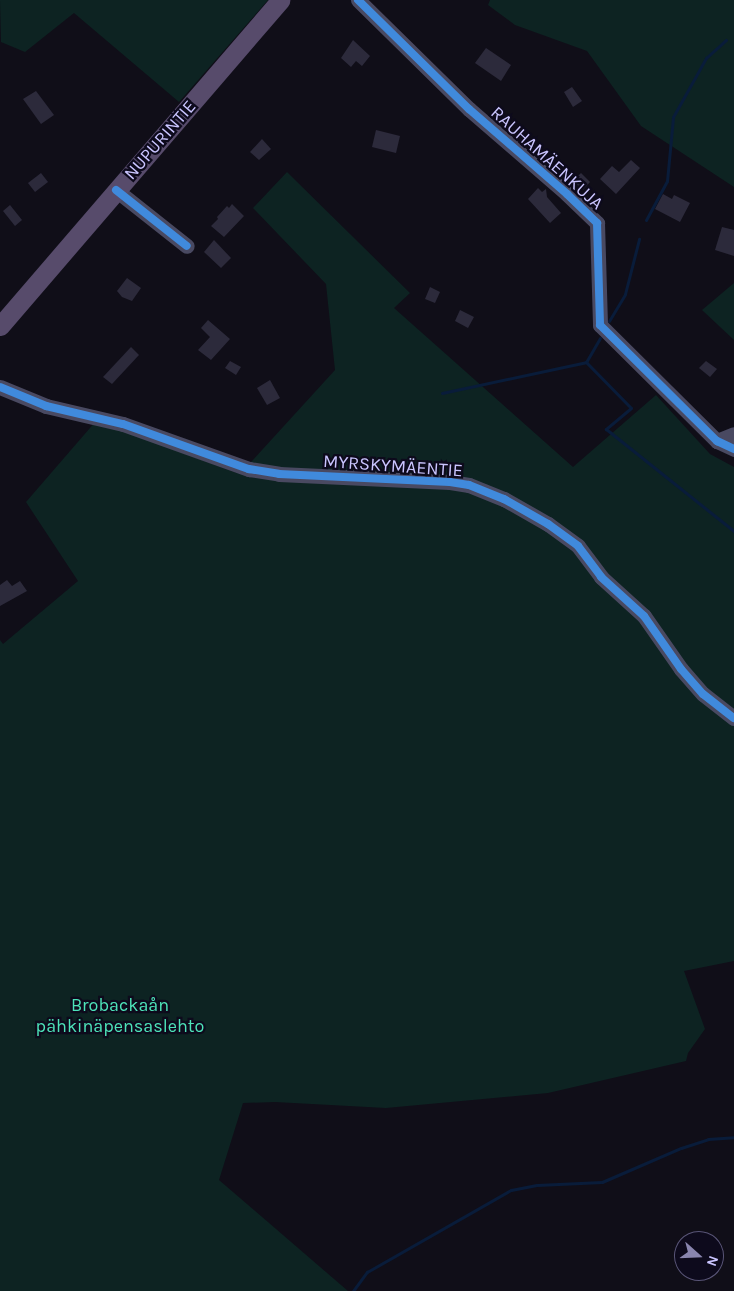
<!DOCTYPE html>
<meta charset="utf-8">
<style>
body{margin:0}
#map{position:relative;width:734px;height:1291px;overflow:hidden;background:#100e18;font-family:Karla,sans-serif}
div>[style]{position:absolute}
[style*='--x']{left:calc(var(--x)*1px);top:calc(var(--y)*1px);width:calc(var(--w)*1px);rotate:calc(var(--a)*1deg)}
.green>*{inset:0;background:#0d2322}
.stream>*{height:3px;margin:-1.5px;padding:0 1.5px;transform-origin:1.5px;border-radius:1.5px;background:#091c3a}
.building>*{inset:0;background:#2c2a3b}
.minor>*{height:15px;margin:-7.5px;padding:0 7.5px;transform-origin:7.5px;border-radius:7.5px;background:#494961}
.major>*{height:19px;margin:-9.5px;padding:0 9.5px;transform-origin:9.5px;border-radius:9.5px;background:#574b6b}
.cycleway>*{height:8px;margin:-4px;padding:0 4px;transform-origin:4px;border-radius:4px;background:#408adc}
span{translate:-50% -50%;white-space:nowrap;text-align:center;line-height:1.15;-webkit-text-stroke:4.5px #0d0a1c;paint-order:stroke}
.street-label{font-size:18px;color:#cac5ff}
.park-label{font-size:18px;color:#4de3b9}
.north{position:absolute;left:674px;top:1231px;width:50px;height:50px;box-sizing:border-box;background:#0d0a1c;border:1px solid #595577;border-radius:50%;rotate:110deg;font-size:14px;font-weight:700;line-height:20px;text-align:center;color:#cac5ff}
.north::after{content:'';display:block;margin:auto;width:18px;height:22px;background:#8985ae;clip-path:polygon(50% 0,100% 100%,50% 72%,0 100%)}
</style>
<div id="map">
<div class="green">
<i style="clip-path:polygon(0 0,268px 0,179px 102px,74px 13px,25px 52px,1px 42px)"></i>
<i style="clip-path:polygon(490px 0,734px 0,734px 187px,641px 126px,587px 51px,515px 25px,488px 5px)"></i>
<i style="clip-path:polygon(287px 172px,410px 293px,394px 308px,573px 467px,656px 395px,710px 454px,734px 467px,734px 961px,684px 971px,705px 1029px,688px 1053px,686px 1061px,548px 1093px,386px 1108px,275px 1102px,243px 1103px,219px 1180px,348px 1291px,0 1291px,0 640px,3px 644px,78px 581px,26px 502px,96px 421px,237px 473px,252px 461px,335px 370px,326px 284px,253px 208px)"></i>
<i style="clip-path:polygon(734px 283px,734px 340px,702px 310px)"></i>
</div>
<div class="stream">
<i style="--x:646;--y:220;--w:44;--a:-61.7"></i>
<i style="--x:667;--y:181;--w:64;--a:-84.6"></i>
<i style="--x:673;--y:117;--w:68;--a:-60.8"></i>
<i style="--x:706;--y:58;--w:27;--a:-42"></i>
<i style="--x:609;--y:321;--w:31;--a:-59"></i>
<i style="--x:625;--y:294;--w:57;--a:-75.7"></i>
<i style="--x:600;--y:338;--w:28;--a:120"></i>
<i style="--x:586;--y:362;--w:64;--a:45.6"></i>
<i style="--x:631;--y:408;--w:33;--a:140"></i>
<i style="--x:606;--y:429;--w:164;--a:38.6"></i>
<i style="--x:442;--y:393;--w:147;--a:-12.1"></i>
<i style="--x:353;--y:1291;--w:24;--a:-54"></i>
<i style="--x:367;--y:1272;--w:166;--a:-29.7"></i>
<i style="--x:511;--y:1190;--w:26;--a:-11"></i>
<i style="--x:537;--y:1185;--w:65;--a:-2.6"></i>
<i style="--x:602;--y:1182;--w:86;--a:-23.3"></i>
<i style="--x:681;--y:1148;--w:28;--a:-18"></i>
<i style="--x:708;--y:1139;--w:26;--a:-4"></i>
</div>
<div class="building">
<i style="clip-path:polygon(353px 40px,370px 56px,362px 66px,356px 61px,351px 67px,341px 58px)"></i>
<i style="clip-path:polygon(486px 48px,511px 65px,501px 81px,475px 63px)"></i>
<i style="clip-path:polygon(572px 87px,582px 101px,573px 107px,564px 92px)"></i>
<i style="clip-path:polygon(36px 91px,54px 115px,41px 124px,23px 99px)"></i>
<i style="clip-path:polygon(376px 130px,400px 136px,396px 153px,372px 147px)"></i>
<i style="clip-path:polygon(262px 139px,271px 149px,259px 160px,250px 152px)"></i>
<i style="clip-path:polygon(631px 160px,640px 168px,616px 194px,600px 179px,612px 166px,619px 172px)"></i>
<i style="clip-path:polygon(41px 173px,48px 182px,35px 192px,28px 183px)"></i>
<i style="clip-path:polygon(581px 173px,590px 182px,583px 190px,573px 181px)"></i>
<i style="clip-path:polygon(538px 188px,542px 192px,546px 189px,547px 197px,561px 213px,550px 223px,528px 199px)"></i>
<i style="clip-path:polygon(663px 194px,672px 199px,674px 195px,690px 203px,680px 222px,655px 209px)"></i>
<i style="clip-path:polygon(232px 204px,244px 216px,224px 237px,211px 226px,218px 219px,217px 217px,227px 206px,229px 208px)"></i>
<i style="clip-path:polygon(10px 205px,22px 220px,15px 226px,3px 211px)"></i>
<i style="clip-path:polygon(722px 227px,734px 230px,734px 256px,715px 250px)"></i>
<i style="clip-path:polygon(214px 240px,231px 258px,221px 268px,204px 252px)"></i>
<i style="clip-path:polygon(127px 278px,141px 288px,132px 301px,122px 297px,117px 291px)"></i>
<i style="clip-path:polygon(430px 287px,440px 292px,435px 303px,425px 299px)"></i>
<i style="clip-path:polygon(460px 310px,474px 317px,468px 328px,455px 321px)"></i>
<i style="clip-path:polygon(208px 320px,230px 339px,211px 360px,198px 350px,210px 337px,201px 328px)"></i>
<i style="clip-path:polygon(131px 347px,139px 355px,112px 384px,103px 377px)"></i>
<i style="clip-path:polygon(230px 361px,241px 367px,236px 375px,225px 368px)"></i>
<i style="clip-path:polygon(706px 361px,717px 369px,710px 377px,699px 368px)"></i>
<i style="clip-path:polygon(270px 380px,280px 398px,267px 405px,257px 388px)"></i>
<i style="clip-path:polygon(7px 580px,12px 586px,20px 581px,27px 591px,0 606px,0 585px)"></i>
</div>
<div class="minor">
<i style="--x:358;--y:0;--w:156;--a:44.5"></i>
<i style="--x:469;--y:109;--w:130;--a:40.9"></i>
<i style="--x:567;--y:194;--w:42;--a:44"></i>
<i style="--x:597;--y:223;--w:102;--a:88.3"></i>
<i style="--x:600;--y:325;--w:165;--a:44.8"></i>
<i style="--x:717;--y:441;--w:19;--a:25"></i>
<i style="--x:116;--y:190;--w:90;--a:38.3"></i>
<i style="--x:0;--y:387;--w:50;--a:22.4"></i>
<i style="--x:46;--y:406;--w:79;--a:13.2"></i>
<i style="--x:123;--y:424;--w:134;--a:19.7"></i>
<i style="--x:249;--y:469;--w:30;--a:9"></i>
<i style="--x:279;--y:474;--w:171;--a:2.7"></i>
<i style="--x:450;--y:482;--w:19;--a:9"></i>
<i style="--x:469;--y:485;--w:38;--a:22"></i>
<i style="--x:504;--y:499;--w:51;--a:29.6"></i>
<i style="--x:548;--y:524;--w:37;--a:36"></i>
<i style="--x:578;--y:546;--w:39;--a:53"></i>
<i style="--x:601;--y:577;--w:58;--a:42.2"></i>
<i style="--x:644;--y:616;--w:65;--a:55.1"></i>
<i style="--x:681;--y:669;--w:33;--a:49"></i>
<i style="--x:703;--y:694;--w:39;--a:38"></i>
<i style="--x:717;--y:441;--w:18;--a:-22"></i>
</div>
<div class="major">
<i style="--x:0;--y:326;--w:430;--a:-49.3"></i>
</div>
<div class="cycleway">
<i style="--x:358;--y:0;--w:156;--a:44.5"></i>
<i style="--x:469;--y:109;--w:130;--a:40.9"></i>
<i style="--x:567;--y:194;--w:42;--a:44"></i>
<i style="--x:597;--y:223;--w:102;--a:88.3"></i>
<i style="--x:600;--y:325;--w:165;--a:44.8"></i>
<i style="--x:717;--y:441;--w:19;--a:25"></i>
<i style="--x:116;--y:190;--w:90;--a:38.3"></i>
<i style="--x:0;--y:387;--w:50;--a:22.4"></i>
<i style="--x:46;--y:406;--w:79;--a:13.2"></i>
<i style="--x:123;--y:424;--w:134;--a:19.7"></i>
<i style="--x:249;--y:469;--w:30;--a:9"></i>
<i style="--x:279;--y:474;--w:171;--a:2.7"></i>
<i style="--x:450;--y:482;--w:19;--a:9"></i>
<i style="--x:469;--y:485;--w:38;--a:22"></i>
<i style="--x:504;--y:499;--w:51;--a:29.6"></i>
<i style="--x:548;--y:524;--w:37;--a:36"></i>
<i style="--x:578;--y:546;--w:39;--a:53"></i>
<i style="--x:601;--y:577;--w:58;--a:42.2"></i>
<i style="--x:644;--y:616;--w:65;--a:55.1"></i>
<i style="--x:681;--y:669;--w:33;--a:49"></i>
<i style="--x:703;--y:694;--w:39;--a:38"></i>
</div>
<div class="street-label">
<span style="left:160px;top:140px;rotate:-49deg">NUPURINTIE</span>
<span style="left:547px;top:158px;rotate:42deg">RAUHAMÄENKUJA</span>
<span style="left:393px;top:466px;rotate:4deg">MYRSKYMÄENTIE</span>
</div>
<div class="park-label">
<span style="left:120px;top:1016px">Brobackaån<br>pähkinäpensaslehto</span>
</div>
<div class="north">N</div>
</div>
